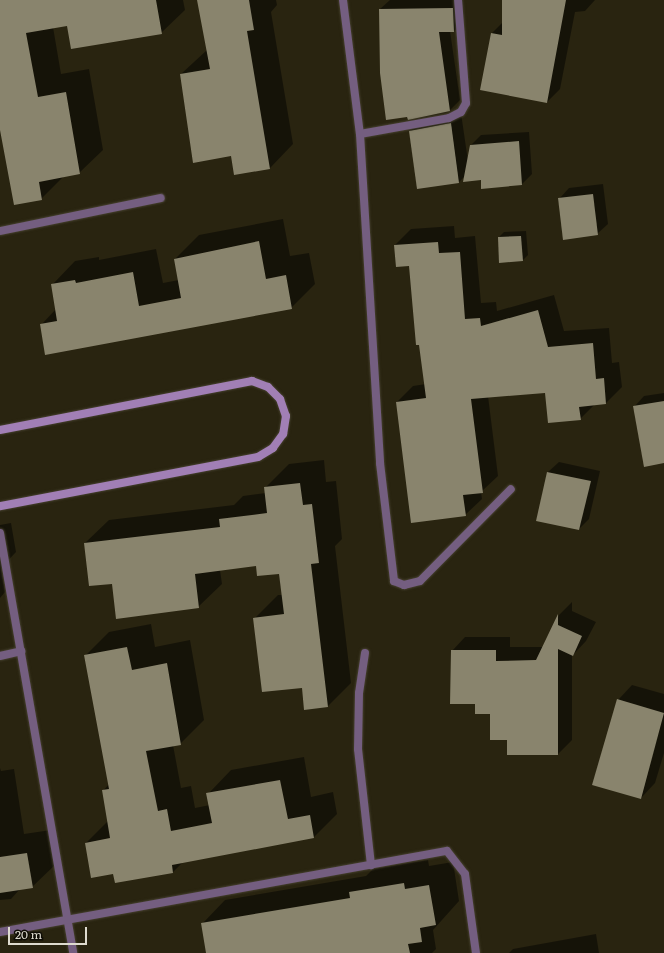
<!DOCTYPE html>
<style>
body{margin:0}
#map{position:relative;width:664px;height:953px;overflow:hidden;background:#292410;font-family:Literata,serif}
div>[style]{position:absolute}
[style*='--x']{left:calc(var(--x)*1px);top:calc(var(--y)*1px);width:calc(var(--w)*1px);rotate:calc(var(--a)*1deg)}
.shadow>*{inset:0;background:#0007}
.building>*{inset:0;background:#89846d}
.roads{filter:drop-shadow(0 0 1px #46412f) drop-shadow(0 0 1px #46412f)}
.lane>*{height:8px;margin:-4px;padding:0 4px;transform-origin:4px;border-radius:4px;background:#745e80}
.street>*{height:8px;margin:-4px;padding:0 4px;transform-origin:4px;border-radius:4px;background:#745e80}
.secondary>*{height:8px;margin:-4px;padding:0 4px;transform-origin:4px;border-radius:4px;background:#a17fb5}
span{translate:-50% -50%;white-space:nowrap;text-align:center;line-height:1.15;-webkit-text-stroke:4px #0f0d06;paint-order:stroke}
.scale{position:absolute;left:8px;top:927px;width:79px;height:18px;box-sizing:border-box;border:2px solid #dedbcf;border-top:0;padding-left:5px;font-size:12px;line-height:14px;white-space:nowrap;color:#dedbcf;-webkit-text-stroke:3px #0f0d06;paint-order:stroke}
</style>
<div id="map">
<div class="shadow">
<i style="clip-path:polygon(0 0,183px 0,185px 10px,161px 33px,68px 25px,53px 27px,61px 74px,89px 69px,103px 150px,79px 173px,64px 176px,41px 199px,0 125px)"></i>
<i style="clip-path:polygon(198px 0,276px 0,277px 5px,271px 12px,293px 144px,270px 168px,232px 155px,181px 74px,207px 50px)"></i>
<i style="clip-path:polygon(390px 0,463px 0,464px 21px,454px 31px,450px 31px,460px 100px,449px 111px,408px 119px,380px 9px)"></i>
<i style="clip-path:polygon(503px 0,595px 0,585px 11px,575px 12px,560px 89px,547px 102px,492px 33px,503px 22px)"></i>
<i style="clip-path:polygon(461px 113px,468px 161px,471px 145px,481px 135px,529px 132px,532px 174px,522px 184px,465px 176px,459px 182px,418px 187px,410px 131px,420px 121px)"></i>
<i style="clip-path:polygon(603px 184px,608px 224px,597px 234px,559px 199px,569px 188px)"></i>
<i style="clip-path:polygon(283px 219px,290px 256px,309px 253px,315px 284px,291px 308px,41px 325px,56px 309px,52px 285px,75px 261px,99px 257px,99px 260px,156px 249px,163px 283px,179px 280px,175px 259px,199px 235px)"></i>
<i style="clip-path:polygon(454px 226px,455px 238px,475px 236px,481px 303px,496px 302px,497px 311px,554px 295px,564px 331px,609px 328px,612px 363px,619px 362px,622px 387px,606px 403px,595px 404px,580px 419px,546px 392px,488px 396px,498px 476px,481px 492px,482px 499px,465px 515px,397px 402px,413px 386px,426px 384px,410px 265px,395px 245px,411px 229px)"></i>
<i style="clip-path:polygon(526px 231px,528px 255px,523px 260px,499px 237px,504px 232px)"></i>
<i style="clip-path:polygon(664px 393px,664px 462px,634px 407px,644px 396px)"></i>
<i style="clip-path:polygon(324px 460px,326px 482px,336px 481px,342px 539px,335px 546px,351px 683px,328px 706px,305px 709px,303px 687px,254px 619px,278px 595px,282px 595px,279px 573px,256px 565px,220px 570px,222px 584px,198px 607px,113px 583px,85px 543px,109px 520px,234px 505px,243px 496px,266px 493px,265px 488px,289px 464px)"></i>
<i style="clip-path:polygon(559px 462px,600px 471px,589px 519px,579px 529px,537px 520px,548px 472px)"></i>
<i style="clip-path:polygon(11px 523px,16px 552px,1px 568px,5px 592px,0 598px,0 525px)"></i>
<i style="clip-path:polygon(572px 602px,572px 611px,596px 622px,586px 641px,572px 656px,572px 740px,558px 754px,508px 739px,491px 713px,476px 703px,452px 651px,465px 637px,510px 637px,510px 647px,544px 647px,559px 615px)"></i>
<i style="clip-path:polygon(151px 624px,155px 647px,190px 640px,204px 720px,180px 744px,173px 745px,181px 788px,191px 786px,195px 808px,210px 805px,208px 794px,231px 770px,304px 757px,311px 797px,333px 792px,337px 814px,314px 837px,183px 862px,173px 872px,114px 873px,86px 843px,108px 821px,103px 791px,109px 784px,85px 656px,109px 632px)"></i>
<i style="clip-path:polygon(632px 685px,664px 694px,664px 753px,655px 783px,641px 798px,618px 700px)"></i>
<i style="clip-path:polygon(0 768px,1px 771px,14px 769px,24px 834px,51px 830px,56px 864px,32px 887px,20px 889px,11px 899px,0 900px)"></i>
<i style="clip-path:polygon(428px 860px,429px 866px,453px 862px,459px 901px,433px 930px,436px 949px,432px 953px,207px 953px,202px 924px,225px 900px,366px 876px,373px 869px)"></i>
<i style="clip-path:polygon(596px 934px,599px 953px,509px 953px,513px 949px)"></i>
</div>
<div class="building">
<i style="clip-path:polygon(0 0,156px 0,162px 34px,71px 49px,67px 26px,26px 33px,38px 97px,66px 92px,80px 174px,39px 182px,42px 200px,14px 205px,0 130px)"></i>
<i style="clip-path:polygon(197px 0,249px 0,254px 30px,247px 31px,270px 169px,234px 175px,231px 156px,193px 163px,180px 74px,210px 69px)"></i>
<i style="clip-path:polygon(502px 0,566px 0,547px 103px,480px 90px,491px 33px,502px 35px)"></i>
<i style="clip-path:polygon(453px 8px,454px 32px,439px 32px,450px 111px,408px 120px,407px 117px,386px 120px,380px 73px,379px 9px)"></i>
<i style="clip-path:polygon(451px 123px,459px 183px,417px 189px,409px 131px)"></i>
<i style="clip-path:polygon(519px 141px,522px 185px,481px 189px,481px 180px,463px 182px,470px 145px)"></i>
<i style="clip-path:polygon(593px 194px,598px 235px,563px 240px,558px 198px)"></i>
<i style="clip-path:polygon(521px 236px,523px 261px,499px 263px,498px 237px)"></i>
<i style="clip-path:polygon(259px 241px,266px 279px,286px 275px,292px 309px,45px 355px,40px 324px,57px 321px,51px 284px,75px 280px,76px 283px,133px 272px,139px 306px,181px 298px,174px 259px)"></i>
<i style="clip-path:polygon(438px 242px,439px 253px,460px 252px,465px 319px,480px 318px,481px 326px,538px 310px,548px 347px,593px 343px,596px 379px,604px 378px,606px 404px,579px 407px,581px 420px,548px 423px,545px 393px,471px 399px,483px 493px,463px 495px,466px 516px,411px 523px,396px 402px,426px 398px,419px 345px,416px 345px,409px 266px,396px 267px,394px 245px)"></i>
<i style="clip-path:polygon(664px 401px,664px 463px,644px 467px,633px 406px)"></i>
<i style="clip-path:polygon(547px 472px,591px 481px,579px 530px,536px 521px)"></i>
<i style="clip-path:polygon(300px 483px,303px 505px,312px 504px,319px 563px,311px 564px,328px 707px,304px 710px,302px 688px,262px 692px,253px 618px,284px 614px,279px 574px,257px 576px,256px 566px,195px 574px,199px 608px,116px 619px,112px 584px,89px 586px,84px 543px,220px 527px,219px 519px,267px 513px,264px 487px)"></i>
<i style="clip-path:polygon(558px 614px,558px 625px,582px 636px,573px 656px,558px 649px,558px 755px,507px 755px,507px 740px,490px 740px,490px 714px,475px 714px,475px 704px,450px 704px,451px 650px,496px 650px,496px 661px,536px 660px)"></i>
<i style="clip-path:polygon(127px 647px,132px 670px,167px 663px,181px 745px,146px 751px,158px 811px,167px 809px,171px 831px,212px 823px,206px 793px,280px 780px,288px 819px,310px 815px,314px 838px,172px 865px,173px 873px,115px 883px,113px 874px,91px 878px,85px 843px,110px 838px,102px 790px,109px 789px,84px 655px)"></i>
<i style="clip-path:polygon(617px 699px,664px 713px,641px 799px,592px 785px)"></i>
<i style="clip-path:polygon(27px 853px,33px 888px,0 893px,0 857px)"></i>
<i style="clip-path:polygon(404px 883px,405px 889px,429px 885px,436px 925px,420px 928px,422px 942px,408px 944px,410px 953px,206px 953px,201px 923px,350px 898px,349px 892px)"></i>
</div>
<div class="roads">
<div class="lane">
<i style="--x:0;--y:231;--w:164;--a:-11.6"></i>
<i style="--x:0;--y:656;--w:22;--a:-13"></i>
</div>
<div class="street">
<i style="--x:343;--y:0;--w:135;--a:82.8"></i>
<i style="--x:360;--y:134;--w:330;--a:86.5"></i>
<i style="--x:380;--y:463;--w:119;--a:83.2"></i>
<i style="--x:394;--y:581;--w:11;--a:22"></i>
<i style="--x:404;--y:585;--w:16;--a:-14"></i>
<i style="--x:420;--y:581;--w:129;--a:-45.3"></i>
<i style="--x:360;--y:134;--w:90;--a:-10.2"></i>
<i style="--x:449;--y:118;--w:13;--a:-27"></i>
<i style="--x:461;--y:112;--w:10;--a:-61"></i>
<i style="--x:466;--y:103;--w:103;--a:-94.4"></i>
<i style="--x:0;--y:533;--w:426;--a:80.1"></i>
<i style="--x:365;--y:653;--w:40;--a:98.5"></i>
<i style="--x:359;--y:693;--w:56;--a:91"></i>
<i style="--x:358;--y:749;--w:117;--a:83.6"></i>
<i style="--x:0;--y:932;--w:454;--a:-10.3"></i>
<i style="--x:447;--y:851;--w:29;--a:52"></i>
<i style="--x:465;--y:874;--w:80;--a:82.1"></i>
</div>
<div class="secondary">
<i style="--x:0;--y:430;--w:257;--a:-11"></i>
<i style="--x:252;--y:381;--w:17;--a:21"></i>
<i style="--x:268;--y:387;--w:17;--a:45"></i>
<i style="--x:280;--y:399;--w:18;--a:71"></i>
<i style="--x:286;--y:416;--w:18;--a:99"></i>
<i style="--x:283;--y:434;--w:17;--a:126"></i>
<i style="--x:273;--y:448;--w:17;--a:149"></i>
<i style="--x:258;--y:457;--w:263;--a:169.2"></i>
</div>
</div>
<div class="scale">20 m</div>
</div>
